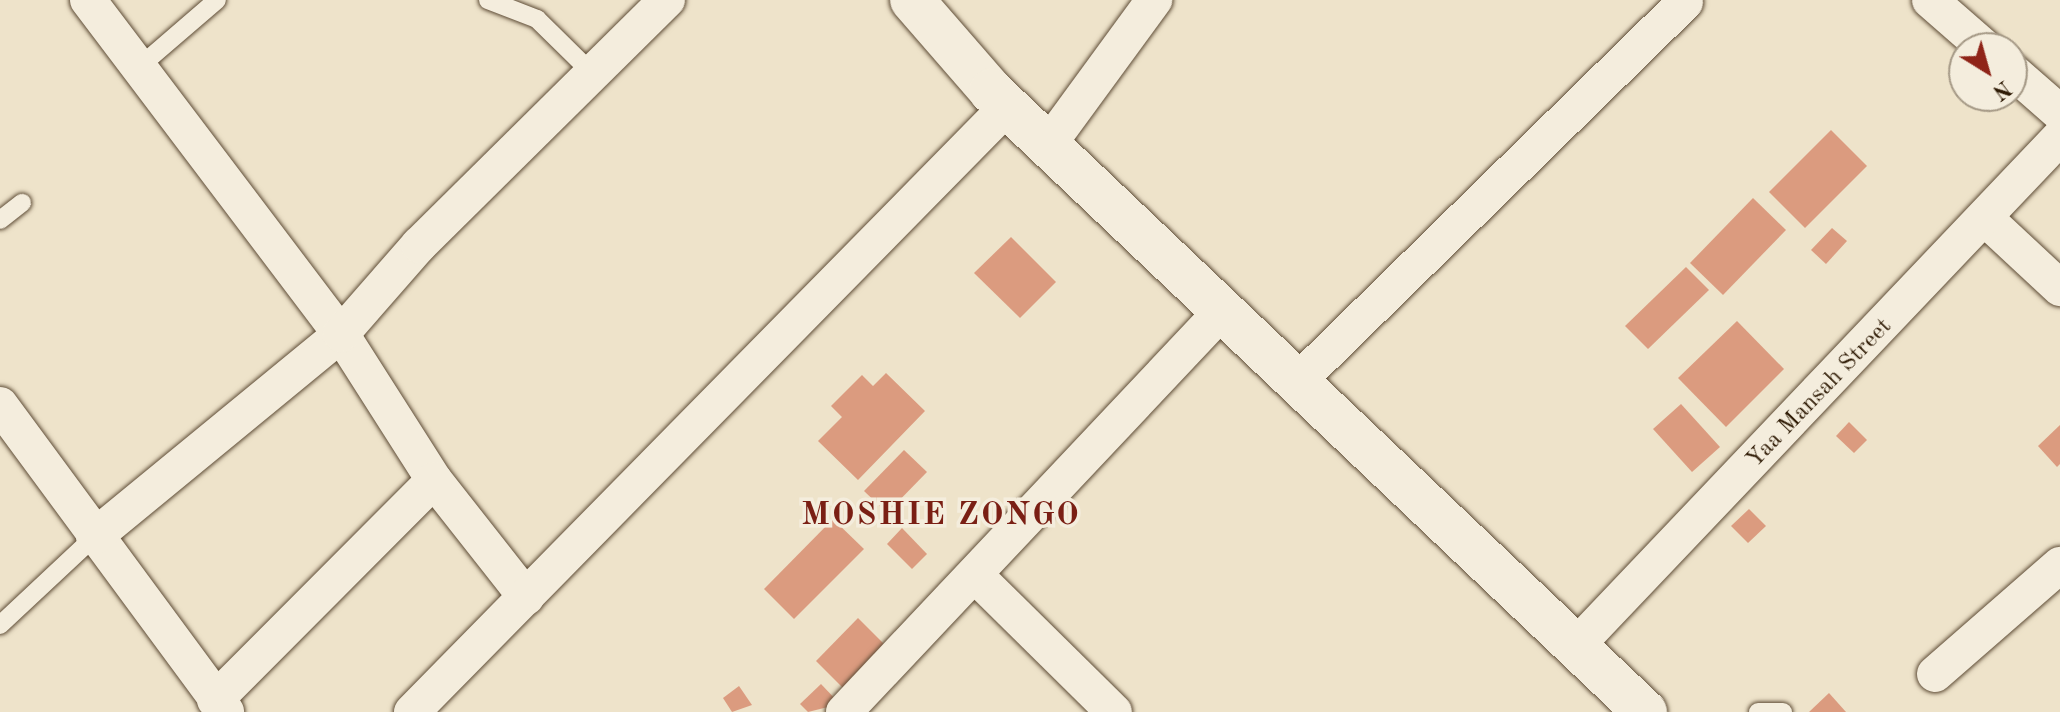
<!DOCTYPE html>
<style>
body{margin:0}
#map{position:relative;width:2060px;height:712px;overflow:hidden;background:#eee3ca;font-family:"Old Standard TT",serif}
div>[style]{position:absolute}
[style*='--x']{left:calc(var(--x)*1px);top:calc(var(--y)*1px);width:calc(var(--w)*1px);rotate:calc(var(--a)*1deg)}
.building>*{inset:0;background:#db9b7f}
.roads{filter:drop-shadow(0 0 2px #5e4c36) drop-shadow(0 0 2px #5e4c36)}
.lane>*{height:18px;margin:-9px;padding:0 9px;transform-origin:9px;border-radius:9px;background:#f4eddd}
.street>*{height:36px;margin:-18px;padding:0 18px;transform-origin:18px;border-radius:18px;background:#f4eddd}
.secondary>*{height:44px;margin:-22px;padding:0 22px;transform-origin:22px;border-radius:22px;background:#f4eddd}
span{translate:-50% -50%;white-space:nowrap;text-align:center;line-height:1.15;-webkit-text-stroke:7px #f4eddd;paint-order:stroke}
.street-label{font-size:24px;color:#2e1a04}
.district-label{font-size:32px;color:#7a1f14;font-weight:700;letter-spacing:2px}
.north{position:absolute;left:1948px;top:32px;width:80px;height:80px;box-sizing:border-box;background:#f4eddd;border:2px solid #a59986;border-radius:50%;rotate:143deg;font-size:22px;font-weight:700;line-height:32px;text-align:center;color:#2e1a04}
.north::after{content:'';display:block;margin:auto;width:28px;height:36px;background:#8f2418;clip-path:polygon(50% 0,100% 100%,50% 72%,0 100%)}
</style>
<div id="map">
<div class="building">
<i style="clip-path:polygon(1831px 130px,1867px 166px,1805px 228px,1769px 192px)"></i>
<i style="clip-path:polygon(1753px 198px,1786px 230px,1723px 295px,1690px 263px)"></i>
<i style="clip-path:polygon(1832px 228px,1847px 241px,1826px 264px,1811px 250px)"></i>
<i style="clip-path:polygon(1011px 237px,1056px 282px,1020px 318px,974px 273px)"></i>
<i style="clip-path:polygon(1686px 267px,1709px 290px,1648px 349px,1625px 326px)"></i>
<i style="clip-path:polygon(1737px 321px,1784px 369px,1726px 427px,1678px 378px)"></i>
<i style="clip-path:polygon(886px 373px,925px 411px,858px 480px,818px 441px,842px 417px,831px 406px,862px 375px,873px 386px)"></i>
<i style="clip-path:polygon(1681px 404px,1720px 447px,1692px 472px,1653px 429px)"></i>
<i style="clip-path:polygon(1849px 422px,1867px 440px,1854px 453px,1836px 436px)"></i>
<i style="clip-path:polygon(2060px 425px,2060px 464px,2057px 467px,2038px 446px)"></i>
<i style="clip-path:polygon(904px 450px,927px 472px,887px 513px,864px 491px)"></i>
<i style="clip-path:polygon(1749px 509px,1766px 526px,1748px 543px,1731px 526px)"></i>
<i style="clip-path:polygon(833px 519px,864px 549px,794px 619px,764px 589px)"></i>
<i style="clip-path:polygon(902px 528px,927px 554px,912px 569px,887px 544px)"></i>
<i style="clip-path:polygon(858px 618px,890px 650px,848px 693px,816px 661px)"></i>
<i style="clip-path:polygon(821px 684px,840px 704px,808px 712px,800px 704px)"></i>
<i style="clip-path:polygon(739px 686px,752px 705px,732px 712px,723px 698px)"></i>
<i style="clip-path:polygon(1829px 693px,1846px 712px,1809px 712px)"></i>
</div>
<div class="roads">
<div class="lane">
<i style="--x:488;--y:0;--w:53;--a:21.2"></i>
<i style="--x:537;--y:19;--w:74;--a:44.5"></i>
<i style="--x:138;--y:68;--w:104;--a:-40.7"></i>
<i style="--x:0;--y:220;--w:28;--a:-38"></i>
<i style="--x:0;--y:625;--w:129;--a:-43.1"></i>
<i style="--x:1758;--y:712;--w:25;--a:0"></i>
</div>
<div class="street">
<i style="--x:88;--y:0;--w:419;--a:52.9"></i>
<i style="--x:341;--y:334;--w:173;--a:57.5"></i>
<i style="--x:434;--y:480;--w:149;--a:51.8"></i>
<i style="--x:1930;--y:0;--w:73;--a:41.1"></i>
<i style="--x:2012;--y:71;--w:64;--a:41.2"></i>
<i style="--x:1048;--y:145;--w:180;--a:-53.8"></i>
<i style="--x:1987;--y:220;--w:100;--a:43"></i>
<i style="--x:1297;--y:382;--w:543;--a:-44.4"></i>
<i style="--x:0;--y:405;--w:381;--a:53.6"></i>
<i style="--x:94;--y:537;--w:320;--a:-39.4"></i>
<i style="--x:341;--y:334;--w:118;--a:-48.8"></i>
<i style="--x:419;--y:245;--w:349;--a:-44.7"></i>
<i style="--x:975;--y:575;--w:195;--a:44.6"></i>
<i style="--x:1575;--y:647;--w:704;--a:-46.44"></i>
<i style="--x:1935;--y:674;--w:166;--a:-41.1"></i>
<i style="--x:215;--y:700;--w:310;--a:-45.1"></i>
<i style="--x:412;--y:712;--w:850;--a:-45.48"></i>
<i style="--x:844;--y:712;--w:552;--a:-46.69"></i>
</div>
<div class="secondary">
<i style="--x:912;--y:0;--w:121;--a:49"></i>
<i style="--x:991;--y:91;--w:902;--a:43.52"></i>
</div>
</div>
<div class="street-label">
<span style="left:1820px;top:394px;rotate:-46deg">Yaa Mansah Street</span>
</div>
<div class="district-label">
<span style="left:941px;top:516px">MOSHIE ZONGO</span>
</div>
<div class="north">N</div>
</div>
